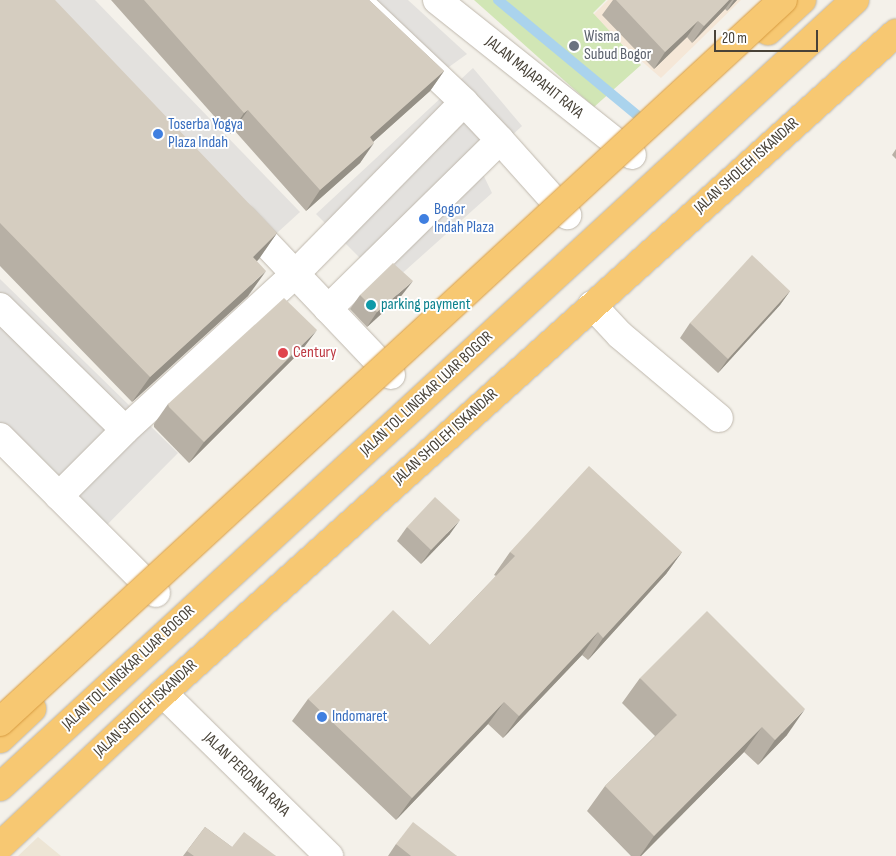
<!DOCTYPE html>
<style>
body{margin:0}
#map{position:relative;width:896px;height:856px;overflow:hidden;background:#f4f1ea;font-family:"Sofia Sans Condensed",sans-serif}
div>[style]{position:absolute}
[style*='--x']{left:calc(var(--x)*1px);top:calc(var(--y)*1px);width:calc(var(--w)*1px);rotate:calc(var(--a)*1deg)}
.commercial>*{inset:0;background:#f5e7d7}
.education>*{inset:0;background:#ede5d5}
.green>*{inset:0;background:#d1e6b5}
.parking>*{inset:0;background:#e3e1de}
.stream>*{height:10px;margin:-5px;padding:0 5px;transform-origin:5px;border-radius:5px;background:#aad3ed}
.roads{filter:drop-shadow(0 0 1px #bfb8ad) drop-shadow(0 0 1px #bfb8ad)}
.minor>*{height:28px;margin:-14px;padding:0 14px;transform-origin:14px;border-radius:14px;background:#fff}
.highway>*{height:28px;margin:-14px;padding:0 14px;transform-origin:14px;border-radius:14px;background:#f7c872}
.bridges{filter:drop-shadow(0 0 1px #d79c42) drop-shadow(0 0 1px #d79c42)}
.highway-bridge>*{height:28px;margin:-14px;padding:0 14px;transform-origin:14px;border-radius:14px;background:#f7c872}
.wall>*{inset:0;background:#b7b0a5}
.shaded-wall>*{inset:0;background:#959086}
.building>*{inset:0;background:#d5cdc0}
.dots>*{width:14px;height:14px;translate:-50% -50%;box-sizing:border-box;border:2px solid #fff;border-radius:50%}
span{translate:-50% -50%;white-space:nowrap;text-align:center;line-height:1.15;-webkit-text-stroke:4px #fff;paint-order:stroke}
.worship-label{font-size:16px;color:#5b616d}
.left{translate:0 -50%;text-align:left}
.street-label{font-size:16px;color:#484238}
.shop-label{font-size:16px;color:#366cbe}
.culture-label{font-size:16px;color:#0d838f}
.health-label{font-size:16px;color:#be3a42}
.scale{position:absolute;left:714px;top:30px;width:104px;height:22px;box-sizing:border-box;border:2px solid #484238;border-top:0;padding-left:6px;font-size:15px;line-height:18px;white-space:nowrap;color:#484238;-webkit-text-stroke:4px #fff;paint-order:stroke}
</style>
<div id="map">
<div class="commercial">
<i style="clip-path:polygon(608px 0,741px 0,661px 78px,591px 17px)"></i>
</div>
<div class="education">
<i style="clip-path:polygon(38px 837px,61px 856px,18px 856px)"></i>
</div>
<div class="green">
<i style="clip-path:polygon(474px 0,606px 0,593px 13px,641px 65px,594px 107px)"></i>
</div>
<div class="parking">
<i style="clip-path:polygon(27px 0,95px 0,300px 212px,266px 243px)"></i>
<i style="clip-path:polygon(362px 0,408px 0,467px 54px,435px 77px)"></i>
<i style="clip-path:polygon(473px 68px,522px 126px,479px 166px,492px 193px,388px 286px,316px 214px)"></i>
<i style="clip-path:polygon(0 279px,178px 453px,93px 539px,0 449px)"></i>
</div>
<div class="stream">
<i style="--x:498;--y:0;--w:195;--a:39.6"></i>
</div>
<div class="roads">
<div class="minor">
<i style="--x:437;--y:0;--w:249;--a:38.5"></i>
<i style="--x:500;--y:140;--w:101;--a:48.2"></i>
<i style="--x:243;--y:219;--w:215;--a:46.5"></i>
<i style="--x:592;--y:305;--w:41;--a:47"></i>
<i style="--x:620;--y:335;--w:129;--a:40"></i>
<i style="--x:0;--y:307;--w:175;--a:44.5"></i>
<i style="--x:328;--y:309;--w:241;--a:-44.5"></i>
<i style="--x:500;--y:140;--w:52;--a:-133.5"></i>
<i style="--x:464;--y:102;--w:149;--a:-136.6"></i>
<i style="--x:0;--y:437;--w:83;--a:45"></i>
<i style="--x:59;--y:496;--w:93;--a:-45"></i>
<i style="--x:125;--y:430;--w:231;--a:-42.5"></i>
<i style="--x:295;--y:274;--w:241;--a:-45.5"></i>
<i style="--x:59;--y:496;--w:137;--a:45"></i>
<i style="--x:163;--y:693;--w:233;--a:44.5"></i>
</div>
<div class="highway">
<i style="--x:768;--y:31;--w:46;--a:-42.4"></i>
<i style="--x:0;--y:739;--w:44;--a:-43.2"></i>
<i style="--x:0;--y:787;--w:1162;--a:-42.63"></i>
<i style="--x:0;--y:846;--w:224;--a:-43.2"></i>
<i style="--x:163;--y:693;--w:986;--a:-42"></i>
</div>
</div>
<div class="bridges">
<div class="highway-bridge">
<i style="--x:0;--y:722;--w:1065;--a:-42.68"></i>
</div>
</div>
<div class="wall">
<i style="clip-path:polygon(0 0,277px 233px,257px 261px,248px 296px,132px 402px,0 266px)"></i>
<i style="clip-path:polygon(111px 0,369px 0,444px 71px,430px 91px,373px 142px,360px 163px,306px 211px,234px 130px,230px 134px)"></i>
<i style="clip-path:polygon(613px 0,737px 0,727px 11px,725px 9px,692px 43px,687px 37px,654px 69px,602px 15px)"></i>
<i style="clip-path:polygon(896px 149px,896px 159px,892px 155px)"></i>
<i style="clip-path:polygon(790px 291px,780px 305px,718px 373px,680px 338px,690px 323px)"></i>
<i style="clip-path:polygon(360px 295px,402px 295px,367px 327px,350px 309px)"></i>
<i style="clip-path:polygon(302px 350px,189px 463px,154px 427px,154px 424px,168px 404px)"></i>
<i style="clip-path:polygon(407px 527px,450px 534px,421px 564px,397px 541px)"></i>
<i style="clip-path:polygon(510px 552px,682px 552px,666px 574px,588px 660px,582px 655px,503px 738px,488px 724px,396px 820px,292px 721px,308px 699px,430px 645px,496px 576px,494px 575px)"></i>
<i style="clip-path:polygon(640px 678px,787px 735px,758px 765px,744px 752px,641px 856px,631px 856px,587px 811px,605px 786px,655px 736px,622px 703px)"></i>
<i style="clip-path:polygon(205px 827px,232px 847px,276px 856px,183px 856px)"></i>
<i style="clip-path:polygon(396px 844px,457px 856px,388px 856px)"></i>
</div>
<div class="shaded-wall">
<i style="clip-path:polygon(729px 0,732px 0,725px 9px,692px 43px,704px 26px)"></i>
<i style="clip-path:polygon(734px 0,737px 0,727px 11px)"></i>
<i style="clip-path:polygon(698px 21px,687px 37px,654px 69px,665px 52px)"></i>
<i style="clip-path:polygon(444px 71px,430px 91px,355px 158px,370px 137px)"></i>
<i style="clip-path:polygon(248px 110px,234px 130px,230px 134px,244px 113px)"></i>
<i style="clip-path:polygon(374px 143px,360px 163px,306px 211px,320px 190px)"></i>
<i style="clip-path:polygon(277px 233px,259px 259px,235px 283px,253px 257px)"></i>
<i style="clip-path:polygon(266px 271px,248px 296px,132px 402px,150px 377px)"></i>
<i style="clip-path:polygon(413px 281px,402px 295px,367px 327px,377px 312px)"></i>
<i style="clip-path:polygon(790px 291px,780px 305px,718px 373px,728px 359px)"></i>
<i style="clip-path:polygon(317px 330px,302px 350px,189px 463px,204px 442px)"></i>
<i style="clip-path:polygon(460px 520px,450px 534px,421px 564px,431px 550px)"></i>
<i style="clip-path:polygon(682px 552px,666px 574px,588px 660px,603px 638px)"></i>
<i style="clip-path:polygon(598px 632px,582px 655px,503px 738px,519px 716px)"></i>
<i style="clip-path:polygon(504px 702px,488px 724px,396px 820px,412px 798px)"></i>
<i style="clip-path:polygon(805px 709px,787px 735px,758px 765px,775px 740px)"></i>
<i style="clip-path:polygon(762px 727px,744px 752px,641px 856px,640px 856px,654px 836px)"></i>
</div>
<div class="building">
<i style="clip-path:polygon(0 0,55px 0,277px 233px,253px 257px,266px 271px,150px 377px,0 223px)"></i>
<i style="clip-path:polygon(144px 0,369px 0,444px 71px,370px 137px,374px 143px,320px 190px,248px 110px,244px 113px)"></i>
<i style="clip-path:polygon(616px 0,729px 0,704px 26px,698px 21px,665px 52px)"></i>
<i style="clip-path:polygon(752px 255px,790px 291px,728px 359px,690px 323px)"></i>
<i style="clip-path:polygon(393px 263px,413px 281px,377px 312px,360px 295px)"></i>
<i style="clip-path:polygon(284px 298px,317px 330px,204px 442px,169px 407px,168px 404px)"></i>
<i style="clip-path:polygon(589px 466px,682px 552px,603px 638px,598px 632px,519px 716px,504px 702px,412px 798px,308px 699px,393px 610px,430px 645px,515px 556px,510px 552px)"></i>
<i style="clip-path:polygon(435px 497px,460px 520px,431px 550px,407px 527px)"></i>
<i style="clip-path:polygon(707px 611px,805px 709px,775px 740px,762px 727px,654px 836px,605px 786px,677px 715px,640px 678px)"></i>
<i style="clip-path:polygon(413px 822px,457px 856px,411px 856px,396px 844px)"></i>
<i style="clip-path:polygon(205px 827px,232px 847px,244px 832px,276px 856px,194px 856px,187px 851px)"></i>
</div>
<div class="dots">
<i style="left:574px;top:46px;background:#6b7280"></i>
<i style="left:158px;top:134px;background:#3f7fe0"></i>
<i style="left:424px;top:219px;background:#3f7fe0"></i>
<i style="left:371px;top:305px;background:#0f9aa8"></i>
<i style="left:283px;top:353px;background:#e0444e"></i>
<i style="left:322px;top:717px;background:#3f7fe0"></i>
</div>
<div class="worship-label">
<span class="left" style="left:584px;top:46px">Wisma<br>Subud Bogor</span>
</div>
<div class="street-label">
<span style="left:534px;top:78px;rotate:39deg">JALAN MAJAPAHIT RAYA</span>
<span style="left:747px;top:166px;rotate:-42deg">JALAN SHOLEH ISKANDAR</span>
<span style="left:427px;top:394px;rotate:-43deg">JALAN TOL LINGKAR LUAR BOGOR</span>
<span style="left:446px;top:437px;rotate:-42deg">JALAN SHOLEH ISKANDAR</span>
<span style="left:129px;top:668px;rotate:-43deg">JALAN TOL LINGKAR LUAR BOGOR</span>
<span style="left:146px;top:709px;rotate:-43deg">JALAN SHOLEH ISKANDAR</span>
<span style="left:246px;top:775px;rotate:44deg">JALAN PERDANA RAYA</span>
</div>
<div class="shop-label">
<span class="left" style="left:168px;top:134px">Toserba Yogya<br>Plaza Indah</span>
<span class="left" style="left:434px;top:219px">Bogor<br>Indah Plaza</span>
<span class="left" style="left:332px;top:717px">Indomaret</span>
</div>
<div class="culture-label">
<span class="left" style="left:381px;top:305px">parking payment</span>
</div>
<div class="health-label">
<span class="left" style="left:293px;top:353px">Century</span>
</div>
<div class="scale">20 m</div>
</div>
